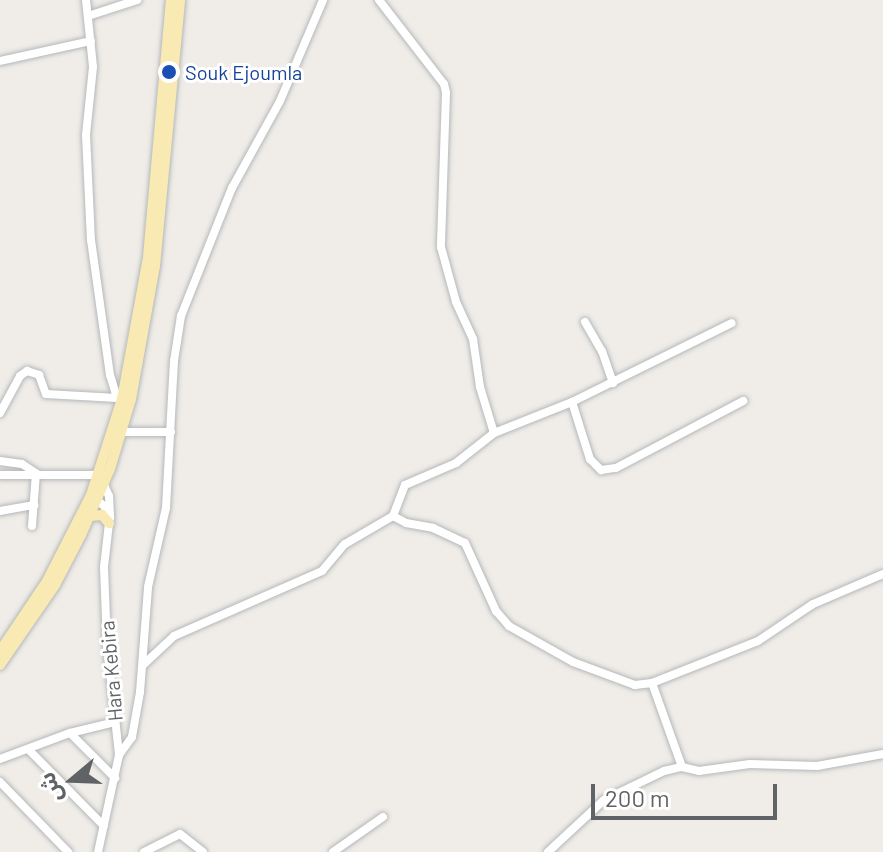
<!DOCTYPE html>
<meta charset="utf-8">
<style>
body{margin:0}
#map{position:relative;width:883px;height:852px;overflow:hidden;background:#f0ede8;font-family:Barlow,"Noto Sans Arabic",sans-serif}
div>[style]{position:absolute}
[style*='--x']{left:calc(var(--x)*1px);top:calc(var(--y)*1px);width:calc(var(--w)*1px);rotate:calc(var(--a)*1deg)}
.roads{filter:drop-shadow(0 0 2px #b4b8bb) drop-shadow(0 0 2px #b4b8bb)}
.minor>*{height:8px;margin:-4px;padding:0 4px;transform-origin:4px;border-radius:4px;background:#fff}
.major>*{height:10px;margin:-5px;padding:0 5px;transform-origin:5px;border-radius:5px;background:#f9e9b3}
.dots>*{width:22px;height:22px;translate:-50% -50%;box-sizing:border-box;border:4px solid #fff;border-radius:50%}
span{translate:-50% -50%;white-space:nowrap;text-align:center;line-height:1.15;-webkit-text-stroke:6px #fff;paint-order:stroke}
.transit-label{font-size:20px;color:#164399}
.left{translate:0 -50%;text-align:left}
.street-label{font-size:20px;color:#5f6366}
.north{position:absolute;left:32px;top:740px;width:80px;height:80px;-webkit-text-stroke:6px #fff;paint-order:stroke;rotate:251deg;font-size:22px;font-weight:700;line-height:32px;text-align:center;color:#5f6366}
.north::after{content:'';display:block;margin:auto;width:28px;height:36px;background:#5f6366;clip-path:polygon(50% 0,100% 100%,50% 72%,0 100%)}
.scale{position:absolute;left:591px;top:784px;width:186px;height:36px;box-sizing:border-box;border:4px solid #5f6366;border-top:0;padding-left:10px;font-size:24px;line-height:28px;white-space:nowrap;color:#5f6366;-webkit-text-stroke:6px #fff;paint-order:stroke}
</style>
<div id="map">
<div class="roads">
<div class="minor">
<i style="--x:86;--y:0;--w:67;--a:84"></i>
<i style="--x:93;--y:67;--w:68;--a:95.9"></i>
<i style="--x:86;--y:135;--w:105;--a:87.3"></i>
<i style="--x:91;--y:240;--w:136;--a:82"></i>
<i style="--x:110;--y:375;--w:24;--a:73"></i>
<i style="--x:117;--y:398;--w:10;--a:6"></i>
<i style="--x:379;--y:0;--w:106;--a:52.3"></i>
<i style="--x:444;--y:84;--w:9;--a:77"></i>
<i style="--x:446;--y:93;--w:154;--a:91.9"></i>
<i style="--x:441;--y:247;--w:57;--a:74.7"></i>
<i style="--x:456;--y:302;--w:41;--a:65.3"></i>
<i style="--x:473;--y:339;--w:49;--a:81.7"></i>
<i style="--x:480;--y:387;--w:48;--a:73.1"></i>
<i style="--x:88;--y:16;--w:52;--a:-18.1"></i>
<i style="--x:0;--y:61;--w:93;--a:-12.4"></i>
<i style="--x:585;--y:322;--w:34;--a:60"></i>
<i style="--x:602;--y:351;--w:34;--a:71"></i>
<i style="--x:572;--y:402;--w:60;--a:72.5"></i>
<i style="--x:590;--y:459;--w:16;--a:45"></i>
<i style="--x:601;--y:470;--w:15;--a:-8"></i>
<i style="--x:616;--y:468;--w:144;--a:-27.8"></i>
<i style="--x:0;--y:413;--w:42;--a:-61.6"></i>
<i style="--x:20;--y:376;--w:9;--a:-36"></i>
<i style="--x:27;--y:371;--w:13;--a:18"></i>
<i style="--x:39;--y:375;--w:20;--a:70"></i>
<i style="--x:46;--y:394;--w:71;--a:3.2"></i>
<i style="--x:122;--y:432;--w:49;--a:0"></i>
<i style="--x:0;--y:461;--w:22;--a:8"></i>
<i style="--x:22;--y:464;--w:17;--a:33"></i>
<i style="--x:0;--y:475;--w:92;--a:0"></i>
<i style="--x:92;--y:475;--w:16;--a:40"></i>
<i style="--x:104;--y:485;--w:12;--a:66"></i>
<i style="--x:109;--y:496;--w:22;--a:87"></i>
<i style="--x:95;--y:498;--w:13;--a:42"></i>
<i style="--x:105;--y:507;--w:16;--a:76"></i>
<i style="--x:109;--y:523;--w:44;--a:96.5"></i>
<i style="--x:104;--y:567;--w:77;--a:87.8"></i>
<i style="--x:107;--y:644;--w:112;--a:83.8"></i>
<i style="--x:119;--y:755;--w:99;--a:102.2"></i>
<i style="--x:0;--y:511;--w:35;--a:-10"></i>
<i style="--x:393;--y:516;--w:15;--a:28"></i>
<i style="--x:406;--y:523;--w:27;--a:10"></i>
<i style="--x:433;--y:528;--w:35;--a:25"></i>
<i style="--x:465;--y:543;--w:75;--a:65.5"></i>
<i style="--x:496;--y:611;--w:20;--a:49"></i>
<i style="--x:509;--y:626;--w:73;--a:29.4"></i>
<i style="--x:573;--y:662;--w:66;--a:20.4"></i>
<i style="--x:635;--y:685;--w:17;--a:-7"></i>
<i style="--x:652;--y:683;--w:114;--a:-21.6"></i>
<i style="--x:758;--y:641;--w:66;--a:-33.9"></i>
<i style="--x:813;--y:604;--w:76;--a:-23.2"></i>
<i style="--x:32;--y:526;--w:53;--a:-85.7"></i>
<i style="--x:143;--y:665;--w:42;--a:-43.1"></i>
<i style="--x:174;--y:636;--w:162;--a:-23.7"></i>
<i style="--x:322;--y:571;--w:35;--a:-50"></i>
<i style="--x:345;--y:544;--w:56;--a:-30.3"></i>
<i style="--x:393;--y:516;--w:33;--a:-69"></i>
<i style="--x:405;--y:485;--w:56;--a:-23.3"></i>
<i style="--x:456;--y:463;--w:48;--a:-38.3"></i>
<i style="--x:494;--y:433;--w:84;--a:-21.7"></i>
<i style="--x:572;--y:402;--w:178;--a:-26.3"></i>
<i style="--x:652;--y:683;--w:89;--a:70.3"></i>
<i style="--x:70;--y:733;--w:64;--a:45"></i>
<i style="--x:30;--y:751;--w:105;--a:45.4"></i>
<i style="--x:119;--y:755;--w:22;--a:-54"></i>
<i style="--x:132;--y:737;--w:46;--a:-79.9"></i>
<i style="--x:140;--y:692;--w:105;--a:-85.6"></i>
<i style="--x:148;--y:587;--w:81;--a:-77.2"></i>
<i style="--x:166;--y:508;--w:147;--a:-86.9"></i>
<i style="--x:174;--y:361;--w:46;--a:-81.2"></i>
<i style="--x:181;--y:316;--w:138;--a:-68.3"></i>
<i style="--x:232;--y:188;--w:99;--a:-61.1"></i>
<i style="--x:280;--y:101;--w:110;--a:-66.9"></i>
<i style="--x:0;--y:759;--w:75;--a:-20.4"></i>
<i style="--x:70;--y:733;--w:46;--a:-13.7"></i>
<i style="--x:0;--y:782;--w:98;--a:45.8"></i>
<i style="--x:144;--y:852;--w:40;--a:-26.6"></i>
<i style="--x:180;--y:834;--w:29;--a:38"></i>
<i style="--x:333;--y:852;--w:61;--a:-35"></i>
<i style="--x:548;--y:852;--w:76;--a:-42.9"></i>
<i style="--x:604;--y:800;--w:67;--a:-25.8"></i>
<i style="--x:664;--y:771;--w:18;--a:-13"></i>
<i style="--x:682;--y:767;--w:17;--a:13"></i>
<i style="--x:699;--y:771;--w:51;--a:-7.8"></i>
<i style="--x:750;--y:764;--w:67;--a:1.7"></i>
<i style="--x:817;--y:766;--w:67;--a:-10.3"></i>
</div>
<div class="major">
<i style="--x:90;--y:516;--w:12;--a:-5"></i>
<i style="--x:102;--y:515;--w:11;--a:49"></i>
<i style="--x:0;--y:651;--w:84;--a:-56.1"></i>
<i style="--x:47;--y:581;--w:97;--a:-62.9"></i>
<i style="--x:91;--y:495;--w:101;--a:-72.1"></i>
<i style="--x:122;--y:399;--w:144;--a:-79.6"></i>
<i style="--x:148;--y:257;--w:258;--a:-84.9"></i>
<i style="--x:0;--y:665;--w:97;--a:-55.5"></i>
<i style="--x:55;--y:585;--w:56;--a:-62.5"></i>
<i style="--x:81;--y:535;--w:72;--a:-66.3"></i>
<i style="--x:110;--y:469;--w:73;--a:-73.3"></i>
<i style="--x:131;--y:399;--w:135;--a:-79.8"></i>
<i style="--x:155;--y:266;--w:267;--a:-84.6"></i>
</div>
</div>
<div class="dots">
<i style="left:169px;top:72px;background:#1a4fb4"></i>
</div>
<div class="transit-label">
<span class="left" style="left:185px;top:72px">Souk Ejoumla</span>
</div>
<div class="street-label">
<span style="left:111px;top:671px;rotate:-95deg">Hara Kebira</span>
</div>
<div class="north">ش</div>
<div class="scale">200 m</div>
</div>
